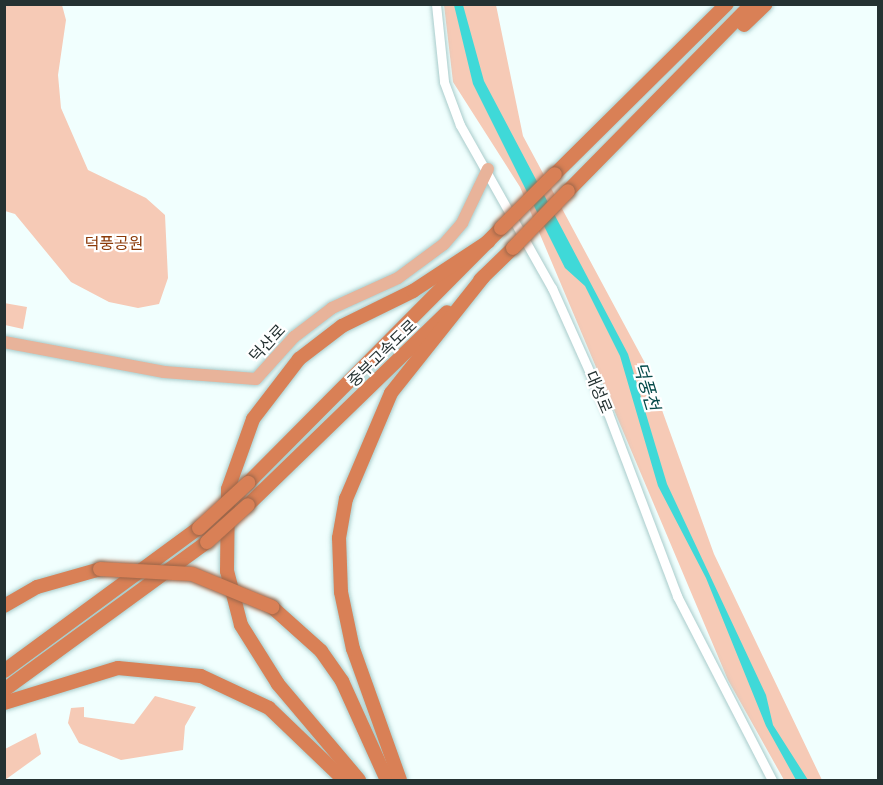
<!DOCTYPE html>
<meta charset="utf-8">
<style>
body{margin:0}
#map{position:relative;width:883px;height:785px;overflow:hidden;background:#f1fffe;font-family:Commissioner,"Noto Sans KR",sans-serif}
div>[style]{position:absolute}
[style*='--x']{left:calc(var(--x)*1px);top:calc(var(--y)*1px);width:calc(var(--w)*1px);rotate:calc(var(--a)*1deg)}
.green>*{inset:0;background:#f6cab6}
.water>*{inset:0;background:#3fd9d8}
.roads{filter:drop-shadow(0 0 2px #a9cccb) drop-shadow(0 0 2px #a9cccb)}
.minor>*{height:9px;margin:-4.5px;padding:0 4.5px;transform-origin:4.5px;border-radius:4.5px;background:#fff}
.major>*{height:12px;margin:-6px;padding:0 6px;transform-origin:6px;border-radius:6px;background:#e8b39a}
.highway>*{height:14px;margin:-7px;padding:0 7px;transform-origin:7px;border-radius:7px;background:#d98056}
.bridges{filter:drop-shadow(0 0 2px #9a6549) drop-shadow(0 0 2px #9a6549)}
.highway-bridge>*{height:14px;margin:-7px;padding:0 7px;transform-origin:7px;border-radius:7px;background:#d98056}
span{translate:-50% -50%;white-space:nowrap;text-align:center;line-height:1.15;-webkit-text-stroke:4.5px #fff;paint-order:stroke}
.park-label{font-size:16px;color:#8c3b0a}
.street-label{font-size:16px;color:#253232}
.water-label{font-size:18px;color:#054b4a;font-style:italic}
.frame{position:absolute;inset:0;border:6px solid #253232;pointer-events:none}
</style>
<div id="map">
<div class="green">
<i style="clip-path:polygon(4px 5px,62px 5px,66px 20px,58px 75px,61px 108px,88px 170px,146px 198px,165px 215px,168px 278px,159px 304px,138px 308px,109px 302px,71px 282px,15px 214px,5px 211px)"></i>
<i style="clip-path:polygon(444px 5px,496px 5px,523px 136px,645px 363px,714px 554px,822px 780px,784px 780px,728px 680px,520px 187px,453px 82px)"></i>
<i style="clip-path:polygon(4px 303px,27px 307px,23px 329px,5px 325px)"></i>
<i style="clip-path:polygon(155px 696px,196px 707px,185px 726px,183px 750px,121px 760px,79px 743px,68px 723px,71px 708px,84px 707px,84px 717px,134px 724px)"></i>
<i style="clip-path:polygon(36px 733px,41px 754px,5px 780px,5px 749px)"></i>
</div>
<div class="water">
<i style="clip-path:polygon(454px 5px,463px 5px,484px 81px,628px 354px,667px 484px,766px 695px,773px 725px,808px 780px,796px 780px,766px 726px,706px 578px,658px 486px,620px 356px,585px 286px,565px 268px,473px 84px)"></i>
</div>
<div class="roads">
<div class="minor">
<i style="--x:436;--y:4;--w:78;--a:84.1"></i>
<i style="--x:444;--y:82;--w:46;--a:69.6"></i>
<i style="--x:460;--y:125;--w:187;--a:60.6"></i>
<i style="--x:552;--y:288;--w:137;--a:65.9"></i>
<i style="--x:608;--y:413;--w:196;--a:69.3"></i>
<i style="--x:677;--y:596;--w:207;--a:62.7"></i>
</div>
<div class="major">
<i style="--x:4;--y:342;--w:163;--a:10.6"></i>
<i style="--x:164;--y:372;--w:92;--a:4.4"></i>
<i style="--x:256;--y:379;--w:57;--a:-47.9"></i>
<i style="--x:294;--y:337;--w:48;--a:-37.3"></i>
<i style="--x:332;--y:308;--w:72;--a:-24.4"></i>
<i style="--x:398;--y:278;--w:57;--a:-36.5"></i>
<i style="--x:444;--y:244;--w:28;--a:-49"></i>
<i style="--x:462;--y:223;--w:60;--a:-64.3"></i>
</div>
<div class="highway">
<i style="--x:744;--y:25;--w:30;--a:-44"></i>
<i style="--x:555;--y:174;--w:242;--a:-44.7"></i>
<i style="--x:568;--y:191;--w:262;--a:-45.5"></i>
<i style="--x:480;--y:280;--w:46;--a:-44.1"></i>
<i style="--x:248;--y:483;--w:359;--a:-45.2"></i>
<i style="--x:248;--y:505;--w:277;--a:-44.1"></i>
<i style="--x:4;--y:606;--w:38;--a:-30"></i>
<i style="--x:37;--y:587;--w:66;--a:-15.9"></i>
<i style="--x:272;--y:607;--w:66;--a:41.9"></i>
<i style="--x:321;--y:651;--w:37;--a:55"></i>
<i style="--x:342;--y:681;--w:109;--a:65.6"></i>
<i style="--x:4;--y:671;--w:242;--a:-36.3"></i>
<i style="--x:4;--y:690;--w:251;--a:-36.1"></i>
<i style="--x:4;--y:703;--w:119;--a:-17.1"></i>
<i style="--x:118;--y:668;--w:83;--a:5.5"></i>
<i style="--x:201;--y:676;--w:75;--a:25.2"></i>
<i style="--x:269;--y:708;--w:104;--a:43.8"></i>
<i style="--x:359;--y:780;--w:126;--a:-130.2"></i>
<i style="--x:278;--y:684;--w:70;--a:-122.1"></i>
<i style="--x:241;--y:625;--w:56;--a:-104.5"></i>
<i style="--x:227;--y:571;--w:82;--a:-89.3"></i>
<i style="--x:228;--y:489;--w:74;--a:-70.3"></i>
<i style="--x:253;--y:419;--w:76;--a:-52.5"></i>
<i style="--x:299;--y:359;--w:54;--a:-37.5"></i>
<i style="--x:342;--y:326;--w:79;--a:-26.2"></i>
<i style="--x:413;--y:291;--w:90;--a:-33.2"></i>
<i style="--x:400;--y:780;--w:139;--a:-109.7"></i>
<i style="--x:353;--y:649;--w:58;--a:-101.9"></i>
<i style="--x:341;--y:592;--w:54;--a:-92.1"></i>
<i style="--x:339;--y:538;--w:40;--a:-80"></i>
<i style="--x:346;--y:499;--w:115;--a:-67"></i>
<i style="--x:391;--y:393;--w:149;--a:-51.5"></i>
</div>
</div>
<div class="bridges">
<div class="highway-bridge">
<i style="--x:501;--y:228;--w:76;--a:-45"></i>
<i style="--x:513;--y:248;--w:79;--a:-46"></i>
<i style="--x:199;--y:528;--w:67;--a:-42.6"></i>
<i style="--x:207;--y:542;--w:55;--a:-42.1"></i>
<i style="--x:100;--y:569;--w:92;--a:3.1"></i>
<i style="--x:192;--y:574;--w:87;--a:22.4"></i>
</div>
</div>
<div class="park-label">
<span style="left:114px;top:243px">덕풍공원</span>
</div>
<div class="street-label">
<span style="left:267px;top:343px;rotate:-47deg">덕산로</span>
<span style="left:382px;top:353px;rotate:-44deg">중부고속도로</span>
<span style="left:599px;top:392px;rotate:67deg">대성로</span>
</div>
<div class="water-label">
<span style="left:647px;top:386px;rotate:73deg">덕풍천</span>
</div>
<div class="frame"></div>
</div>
